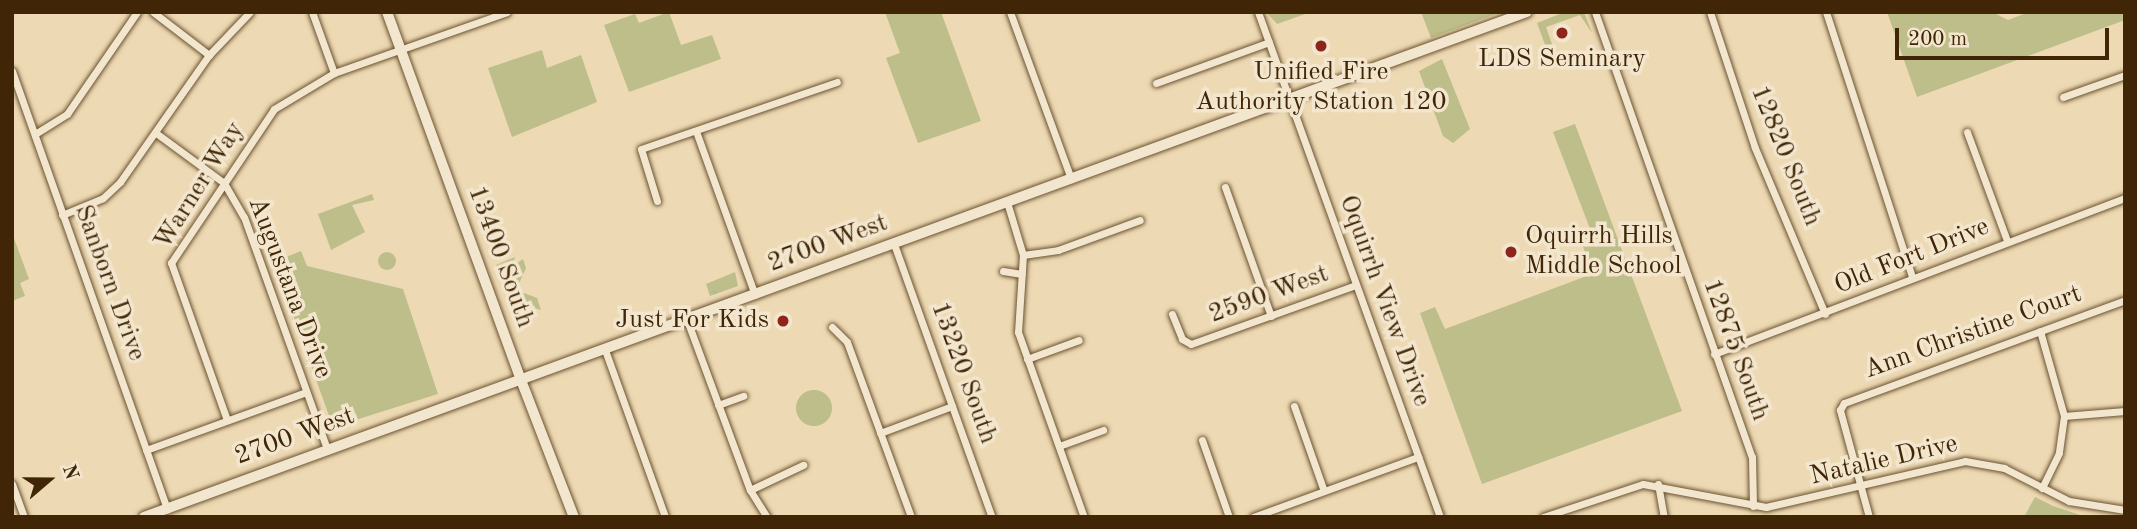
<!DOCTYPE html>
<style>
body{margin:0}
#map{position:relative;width:2137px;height:529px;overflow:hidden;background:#edd9b3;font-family:"Old Standard TT",serif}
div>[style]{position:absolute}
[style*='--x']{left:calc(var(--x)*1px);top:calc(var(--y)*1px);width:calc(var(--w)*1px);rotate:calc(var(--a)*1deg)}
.green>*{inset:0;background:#bdbe89}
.round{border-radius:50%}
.stream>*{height:2px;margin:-1px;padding:0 1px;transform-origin:1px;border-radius:1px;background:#9ab9b2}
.roads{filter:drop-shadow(0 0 2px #6b5331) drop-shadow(0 0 2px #6b5331)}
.minor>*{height:7px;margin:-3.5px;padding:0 3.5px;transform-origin:3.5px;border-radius:3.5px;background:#f3e6ce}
.tertiary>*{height:10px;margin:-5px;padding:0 5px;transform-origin:5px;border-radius:5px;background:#f3e6ce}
.secondary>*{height:10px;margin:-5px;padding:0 5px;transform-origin:5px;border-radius:5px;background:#f3e6ce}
.dots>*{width:19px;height:19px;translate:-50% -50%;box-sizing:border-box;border:4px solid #f3e6ce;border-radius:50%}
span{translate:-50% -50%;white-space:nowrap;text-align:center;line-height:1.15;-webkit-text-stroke:7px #f3e6ce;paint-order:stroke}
.poi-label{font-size:26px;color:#402606}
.left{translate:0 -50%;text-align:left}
.right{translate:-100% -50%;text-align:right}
.street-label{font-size:26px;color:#402606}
.frame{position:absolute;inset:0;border:14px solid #402606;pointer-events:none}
.north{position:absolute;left:14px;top:445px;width:70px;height:70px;-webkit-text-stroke:5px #f3e6ce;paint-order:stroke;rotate:70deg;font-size:19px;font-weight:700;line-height:28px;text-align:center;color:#402606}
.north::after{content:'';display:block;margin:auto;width:24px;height:32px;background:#402606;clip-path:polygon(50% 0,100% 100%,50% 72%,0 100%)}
.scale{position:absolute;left:1895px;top:28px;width:214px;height:32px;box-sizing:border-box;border:4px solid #402606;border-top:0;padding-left:9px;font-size:21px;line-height:24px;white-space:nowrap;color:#402606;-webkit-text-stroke:5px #f3e6ce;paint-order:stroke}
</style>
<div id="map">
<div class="green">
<i style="clip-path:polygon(669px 12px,681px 45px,712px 35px,721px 59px,629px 92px,604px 25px,635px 14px,639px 23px)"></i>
<i style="clip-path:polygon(885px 12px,941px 12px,981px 121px,918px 143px,886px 58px,900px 53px)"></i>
<i style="clip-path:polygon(1266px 12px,1311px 12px,1277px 24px)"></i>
<i style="clip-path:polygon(1421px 12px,1501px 12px,1431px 38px)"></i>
<i style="clip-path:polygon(1565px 12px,1584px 12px,1592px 33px,1580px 15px,1546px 27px,1553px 47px,1547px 50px,1537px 23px)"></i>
<i style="clip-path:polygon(1887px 12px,1992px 12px,2008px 20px,2029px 12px,2122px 12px,2125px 20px,1917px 97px)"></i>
<i style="clip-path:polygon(542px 50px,547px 68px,581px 55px,597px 102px,512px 137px,488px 68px)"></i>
<i style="clip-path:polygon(1442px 59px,1470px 129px,1453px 143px,1443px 136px,1419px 71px)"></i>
<i style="clip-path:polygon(1575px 124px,1682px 411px,1482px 484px,1420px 313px,1435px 307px,1445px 329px,1592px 274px,1581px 240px,1592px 234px,1553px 132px)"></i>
<i style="clip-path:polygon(372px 194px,374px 200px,352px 205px,365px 232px,331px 250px,318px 214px)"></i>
<i style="clip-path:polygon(12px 233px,29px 279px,20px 283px,25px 296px,12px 301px)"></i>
<i style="clip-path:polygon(301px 251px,307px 266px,403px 289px,438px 394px,333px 427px,274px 262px)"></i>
<i class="round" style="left:378px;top:252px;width:18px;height:18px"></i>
<i style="clip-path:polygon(515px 257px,512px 267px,523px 259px,526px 268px,516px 290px,537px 298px,541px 310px,534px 308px,536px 314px,517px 321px,496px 265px)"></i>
<i style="clip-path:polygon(735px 272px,738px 286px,710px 296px,706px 284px)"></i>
<i class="round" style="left:796px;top:390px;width:36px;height:36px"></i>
<i style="clip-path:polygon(2035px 497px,2053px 506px,2086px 517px,2024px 517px)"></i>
</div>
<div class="stream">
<i style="--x:714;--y:292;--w:2;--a:27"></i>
</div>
<div class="roads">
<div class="minor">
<i style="--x:153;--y:12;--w:71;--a:37.5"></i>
<i style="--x:312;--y:12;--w:65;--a:70.2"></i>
<i style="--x:1010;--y:12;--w:178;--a:69.9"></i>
<i style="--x:1258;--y:12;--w:537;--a:70.18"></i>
<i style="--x:1595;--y:12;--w:472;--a:70.6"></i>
<i style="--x:1752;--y:457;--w:49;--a:88.8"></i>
<i style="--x:1710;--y:12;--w:143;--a:71.7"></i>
<i style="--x:1755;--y:148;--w:180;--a:67.1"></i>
<i style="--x:1826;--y:12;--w:278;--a:72"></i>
<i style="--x:12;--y:71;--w:465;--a:70.5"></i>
<i style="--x:1156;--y:83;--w:120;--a:-19.9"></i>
<i style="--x:2063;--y:97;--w:66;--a:-19.5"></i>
<i style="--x:1967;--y:132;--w:116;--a:69.8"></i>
<i style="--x:156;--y:133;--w:84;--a:36.3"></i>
<i style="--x:224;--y:183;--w:39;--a:60"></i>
<i style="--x:244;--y:217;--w:246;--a:70.3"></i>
<i style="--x:35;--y:134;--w:38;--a:-32"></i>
<i style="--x:67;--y:114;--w:124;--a:-55.5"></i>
<i style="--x:697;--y:134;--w:171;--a:70.2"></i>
<i style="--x:1225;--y:187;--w:137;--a:70.4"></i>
<i style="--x:657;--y:201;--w:54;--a:-107.1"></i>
<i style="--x:641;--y:149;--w:207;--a:-18.9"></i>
<i style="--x:1007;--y:202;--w:55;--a:73.2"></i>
<i style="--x:1023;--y:255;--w:77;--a:93.7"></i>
<i style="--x:1018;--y:332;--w:196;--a:70.4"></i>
<i style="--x:62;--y:215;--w:44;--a:-22.5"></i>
<i style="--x:103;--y:198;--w:23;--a:-43"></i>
<i style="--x:120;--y:182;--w:155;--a:-55"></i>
<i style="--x:209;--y:55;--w:59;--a:-46.4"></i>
<i style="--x:894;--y:244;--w:290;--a:70.3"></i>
<i style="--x:1023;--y:255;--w:35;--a:-8"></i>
<i style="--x:1058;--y:250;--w:87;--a:-20.1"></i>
<i style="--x:1003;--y:271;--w:19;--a:9"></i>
<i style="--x:1172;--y:314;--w:27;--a:68"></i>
<i style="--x:1182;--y:339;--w:10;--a:29"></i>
<i style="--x:1191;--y:344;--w:175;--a:-19.7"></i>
<i style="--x:687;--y:320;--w:181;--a:69.7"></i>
<i style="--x:750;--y:490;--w:32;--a:58"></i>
<i style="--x:832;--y:327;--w:21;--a:45"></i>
<i style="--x:847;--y:342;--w:186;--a:69.9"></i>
<i style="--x:2040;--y:331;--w:88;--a:74.2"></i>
<i style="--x:2064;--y:416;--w:37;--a:98"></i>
<i style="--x:2059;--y:453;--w:39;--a:116"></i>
<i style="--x:605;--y:350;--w:177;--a:70.2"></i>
<i style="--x:1714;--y:354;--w:440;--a:-20.8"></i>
<i style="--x:1027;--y:359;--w:55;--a:-20.1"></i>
<i style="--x:718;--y:405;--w:27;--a:-20"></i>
<i style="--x:1294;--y:406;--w:90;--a:70.6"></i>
<i style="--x:2064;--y:416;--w:61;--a:-4.7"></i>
<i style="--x:227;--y:420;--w:167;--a:-109.6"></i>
<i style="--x:171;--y:263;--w:185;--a:-56.2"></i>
<i style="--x:274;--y:109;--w:70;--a:-31"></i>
<i style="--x:334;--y:73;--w:183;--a:-19.4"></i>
<i style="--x:880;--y:433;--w:77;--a:-20.6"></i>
<i style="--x:1202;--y:440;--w:82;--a:70.7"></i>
<i style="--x:1059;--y:446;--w:47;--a:-20"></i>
<i style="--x:146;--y:450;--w:170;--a:-19.9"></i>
<i style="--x:12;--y:484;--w:35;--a:70"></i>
<i style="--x:1658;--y:484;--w:34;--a:80"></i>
<i style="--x:750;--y:490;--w:59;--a:-25.3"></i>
<i style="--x:1253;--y:517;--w:176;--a:-20"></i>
<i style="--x:1543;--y:517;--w:105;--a:-18.3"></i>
<i style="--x:1643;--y:484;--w:125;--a:10.6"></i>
<i style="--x:1766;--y:507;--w:204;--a:-13"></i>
<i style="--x:1965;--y:461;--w:40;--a:10"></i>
<i style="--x:2004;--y:468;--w:73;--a:26.9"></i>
<i style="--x:2069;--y:501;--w:57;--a:9.1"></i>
<i style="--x:1869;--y:517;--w:111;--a:-105.2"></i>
<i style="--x:1840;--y:410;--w:8;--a:-60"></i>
<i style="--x:1844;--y:403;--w:299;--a:-20.1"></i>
</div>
<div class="tertiary">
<i style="--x:521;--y:380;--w:147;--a:68.9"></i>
</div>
<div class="secondary">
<i style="--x:387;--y:12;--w:392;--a:70"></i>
<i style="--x:144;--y:517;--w:1472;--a:-20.06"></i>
</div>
</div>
<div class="dots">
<i style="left:1562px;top:33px;background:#8f2418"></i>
<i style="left:1321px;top:46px;background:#8f2418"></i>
<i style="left:1511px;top:252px;background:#8f2418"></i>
<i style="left:783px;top:321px;background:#8f2418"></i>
</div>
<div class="poi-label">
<span style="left:1562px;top:60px">LDS Seminary</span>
<span style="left:1321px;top:88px">Unified Fire<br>Authority Station 120</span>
<span class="left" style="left:1525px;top:252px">Oquirrh Hills<br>Middle School</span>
<span class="right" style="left:769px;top:321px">Just For Kids</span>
</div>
<div class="street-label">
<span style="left:1785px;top:156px;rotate:68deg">12820 South</span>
<span style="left:200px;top:186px;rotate:-58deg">Warner Way</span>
<span style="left:828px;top:244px;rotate:-20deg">2700 West</span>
<span style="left:500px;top:257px;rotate:70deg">13400 South</span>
<span style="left:1912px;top:257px;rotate:-22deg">Old Fort Drive</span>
<span style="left:109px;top:283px;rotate:70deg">Sanborn Drive</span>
<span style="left:289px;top:288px;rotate:69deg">Augustana Drive</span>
<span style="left:1269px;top:295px;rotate:-20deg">2590 West</span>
<span style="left:1384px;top:301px;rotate:70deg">Oquirrh View Drive</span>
<span style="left:1973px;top:333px;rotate:-20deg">Ann Christine Court</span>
<span style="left:1735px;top:350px;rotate:70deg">12875 South</span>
<span style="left:963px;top:373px;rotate:70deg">13220 South</span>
<span style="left:295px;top:437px;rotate:-20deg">2700 West</span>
<span style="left:1884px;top:461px;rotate:-13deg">Natalie Drive</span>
</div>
<div class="frame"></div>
<div class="north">N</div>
<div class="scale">200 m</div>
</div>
